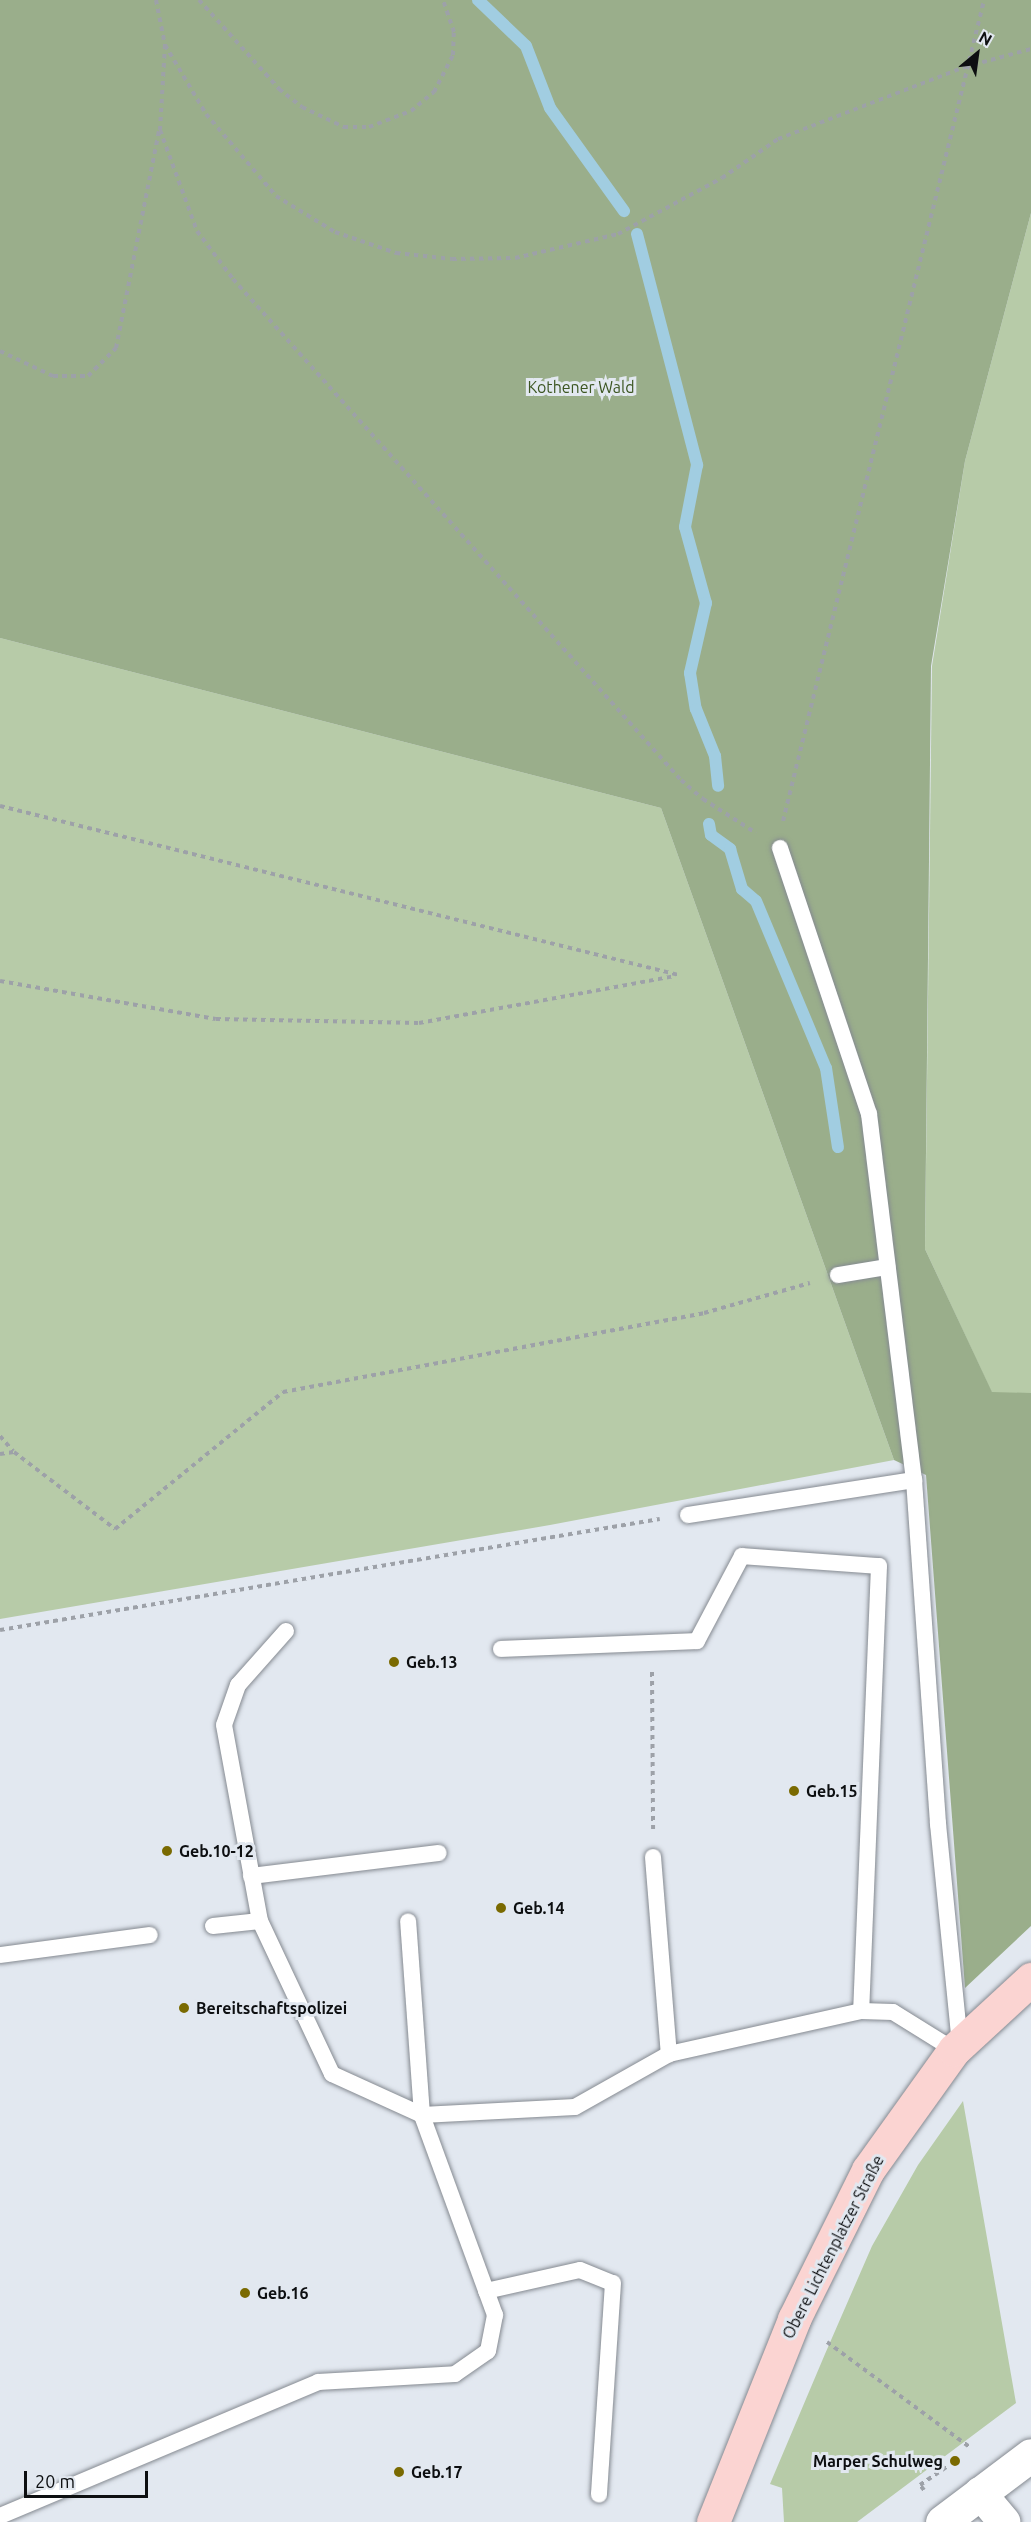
<!DOCTYPE html>
<meta charset="utf-8">
<style>
body{margin:0}
#map{position:relative;width:1031px;height:2522px;overflow:hidden;background:#e2e8f0;font-family:Ubuntu,sans-serif}
div>[style]{position:absolute}
[style*='--x']{left:calc(var(--x)*1px);top:calc(var(--y)*1px);width:calc(var(--w)*1px);rotate:calc(var(--a)*1deg)}
.green>*{inset:0;background:#b7cba8}
.forest>*{inset:0;background:#9aae8b}
.stream>*{height:12px;margin:-6px;padding:0 6px;transform-origin:6px;border-radius:6px;background:#a1cde1}
.path>*{height:4px;margin-top:-2px;transform-origin:0;background:repeating-linear-gradient(90deg,#9da1a8 0 4.5px,transparent 0 9px)}
.roads{filter:drop-shadow(0 0 2px #858a91) drop-shadow(0 0 2px #858a91)}
.service>*{height:16px;margin:-8px;padding:0 8px;transform-origin:8px;border-radius:8px;background:#fff}
.minor>*{height:32px;margin:-16px;padding:0 16px;transform-origin:16px;border-radius:16px;background:#fff}
.tertiary>*{height:33px;margin:-16.5px;padding:0 16.5px;transform-origin:16.5px;border-radius:16.5px;background:#fff}
.secondary>*{height:33px;margin:-16.5px;padding:0 16.5px;transform-origin:16.5px;border-radius:16.5px;background:#fbd4d2}
.dots>*{width:16px;height:16px;translate:-50% -50%;box-sizing:border-box;border:3px solid #e2e8f0;border-radius:50%}
span{translate:-50% -50%;white-space:nowrap;text-align:center;line-height:1.15;-webkit-text-stroke:6px #e2e8f0;paint-order:stroke}
.park-label{font-size:16px;color:#3c5622}
.poi-label{font-size:16px;color:#0d0f11;font-weight:700}
.left{translate:0 -50%;text-align:left}
.right{translate:-100% -50%;text-align:right}
.street-label{font-size:16px;color:#0d0f11}
.north{position:absolute;left:947px;top:24px;width:60px;height:60px;-webkit-text-stroke:4px #e2e8f0;paint-order:stroke;rotate:29deg;font-size:16px;font-weight:700;line-height:24px;text-align:center;color:#0d0f11}
.north::after{content:'';display:block;margin:auto;width:21px;height:27px;background:#0d0f11;clip-path:polygon(50% 0,100% 100%,50% 72%,0 100%)}
.scale{position:absolute;left:24px;top:2471px;width:124px;height:27px;box-sizing:border-box;border:3px solid #0d0f11;border-top:0;padding-left:8px;font-size:18px;line-height:21px;white-space:nowrap;color:#0d0f11;-webkit-text-stroke:4px #e2e8f0;paint-order:stroke}
</style>
<div id="map">
<div class="green">
<i style="clip-path:polygon(1031px 213px,1031px 1393px,992px 1393px,925px 1249px,932px 666px,965px 461px)"></i>
<i style="clip-path:polygon(0 638px,661px 808px,894px 1460px,550px 1525px,0 1619px)"></i>
<i style="clip-path:polygon(963px 2101px,1016px 2403px,857px 2522px,784px 2522px,782px 2488px,770px 2484px,825px 2354px,872px 2246px,918px 2165px)"></i>
</div>
<div class="forest">
<i style="clip-path:polygon(0 0,1031px 0,1031px 213px,965px 461px,931px 666px,925px 1249px,992px 1392px,1031px 1393px,1031px 1926px,965px 1988px,926px 1475px,894px 1460px,661px 808px,0 638px)"></i>
</div>
<div class="stream">
<i style="--x:478;--y:0;--w:66;--a:43.8"></i>
<i style="--x:526;--y:46;--w:66;--a:68.8"></i>
<i style="--x:550;--y:108;--w:127;--a:54.3"></i>
<i style="--x:637;--y:234;--w:239;--a:75.4"></i>
<i style="--x:697;--y:465;--w:63;--a:101"></i>
<i style="--x:685;--y:527;--w:79;--a:74.6"></i>
<i style="--x:706;--y:603;--w:72;--a:102.9"></i>
<i style="--x:690;--y:673;--w:36;--a:81"></i>
<i style="--x:696;--y:709;--w:51;--a:68"></i>
<i style="--x:715;--y:756;--w:30;--a:84"></i>
<i style="--x:709;--y:824;--w:11;--a:80"></i>
<i style="--x:711;--y:835;--w:24;--a:36"></i>
<i style="--x:730;--y:849;--w:42;--a:73.3"></i>
<i style="--x:742;--y:889;--w:18;--a:41"></i>
<i style="--x:756;--y:901;--w:181;--a:67.3"></i>
<i style="--x:826;--y:1068;--w:80;--a:81.4"></i>
</div>
<div class="path">
<i style="--x:156;--y:0;--w:46;--a:78.7"></i>
<i style="--x:165;--y:45;--w:80;--a:59.3"></i>
<i style="--x:206;--y:114;--w:108;--a:49.5"></i>
<i style="--x:276;--y:196;--w:69;--a:31.4"></i>
<i style="--x:335;--y:232;--w:65;--a:19"></i>
<i style="--x:396;--y:253;--w:56;--a:6.1"></i>
<i style="--x:452;--y:259;--w:63;--a:-0.9"></i>
<i style="--x:515;--y:258;--w:106;--a:-13.1"></i>
<i style="--x:618;--y:234;--w:118;--a:-28.3"></i>
<i style="--x:722;--y:178;--w:68;--a:-34.9"></i>
<i style="--x:778;--y:139;--w:200;--a:-21.1"></i>
<i style="--x:965;--y:67;--w:68;--a:-15.3"></i>
<i style="--x:199;--y:0;--w:120;--a:48"></i>
<i style="--x:279;--y:89;--w:29;--a:38"></i>
<i style="--x:302;--y:107;--w:47;--a:25.5"></i>
<i style="--x:344;--y:127;--w:25;--a:0"></i>
<i style="--x:369;--y:127;--w:45;--a:-20.9"></i>
<i style="--x:411;--y:111;--w:30;--a:-40"></i>
<i style="--x:434;--y:92;--w:42;--a:-62.8"></i>
<i style="--x:453;--y:55;--w:23;--a:-88"></i>
<i style="--x:454;--y:32;--w:34;--a:-109"></i>
<i style="--x:165;--y:45;--w:85;--a:93.4"></i>
<i style="--x:160;--y:130;--w:108;--a:69.9"></i>
<i style="--x:197;--y:231;--w:60;--a:53.1"></i>
<i style="--x:233;--y:279;--w:672;--a:48.2"></i>
<i style="--x:681;--y:780;--w:29;--a:41"></i>
<i style="--x:703;--y:799;--w:63;--a:32.7"></i>
<i style="--x:0;--y:351;--w:59;--a:25.3"></i>
<i style="--x:53;--y:376;--w:35;--a:0"></i>
<i style="--x:88;--y:376;--w:40;--a:-45"></i>
<i style="--x:116;--y:348;--w:221;--a:-78.8"></i>
<i style="--x:0;--y:806;--w:700;--a:13.98"></i>
<i style="--x:783;--y:821;--w:845;--a:-76.24"></i>
<i style="--x:0;--y:981;--w:219;--a:10"></i>
<i style="--x:216;--y:1019;--w:203;--a:1.1"></i>
<i style="--x:419;--y:1023;--w:261;--a:-10.4"></i>
<i style="--x:0;--y:1436;--w:20;--a:49"></i>
<i style="--x:0;--y:1454;--w:14;--a:-8"></i>
<i style="--x:14;--y:1452;--w:127;--a:37.3"></i>
<i style="--x:115;--y:1529;--w:217;--a:-39.2"></i>
<i style="--x:283;--y:1392;--w:428;--a:-10.6"></i>
<i style="--x:704;--y:1313;--w:110;--a:-15.8"></i>
<i style="--x:0;--y:1630;--w:669;--a:-9.55"></i>
<i style="--x:652;--y:1672;--w:157;--a:89.6"></i>
<i style="--x:827;--y:2342;--w:179;--a:36.4"></i>
<i style="--x:924;--y:2490;--w:6;--a:-129"></i>
<i style="--x:920;--y:2485;--w:42;--a:-34.4"></i>
</div>
<div class="roads">
<div class="service">
<i style="--x:780;--y:848;--w:280;--a:71.5"></i>
<i style="--x:869;--y:1114;--w:369;--a:83"></i>
<i style="--x:914;--y:1480;--w:345;--a:86"></i>
<i style="--x:938;--y:1824;--w:220;--a:84.3"></i>
<i style="--x:838;--y:1275;--w:50;--a:-9.3"></i>
<i style="--x:688;--y:1515;--w:229;--a:-8.8"></i>
<i style="--x:286;--y:1631;--w:72;--a:131.6"></i>
<i style="--x:238;--y:1685;--w:42;--a:109.3"></i>
<i style="--x:224;--y:1725;--w:199;--a:79.6"></i>
<i style="--x:260;--y:1921;--w:169;--a:64.8"></i>
<i style="--x:332;--y:2074;--w:99;--a:24.5"></i>
<i style="--x:422;--y:2115;--w:153;--a:-3"></i>
<i style="--x:575;--y:2107;--w:108;--a:-29.4"></i>
<i style="--x:669;--y:2054;--w:197;--a:-12.6"></i>
<i style="--x:861;--y:2011;--w:32;--a:2"></i>
<i style="--x:893;--y:2012;--w:72;--a:31.9"></i>
<i style="--x:501;--y:1649;--w:196;--a:-2.3"></i>
<i style="--x:697;--y:1641;--w:96;--a:-62.1"></i>
<i style="--x:742;--y:1556;--w:137;--a:4.2"></i>
<i style="--x:879;--y:1566;--w:445;--a:92.3"></i>
<i style="--x:653;--y:1857;--w:198;--a:85.4"></i>
<i style="--x:251;--y:1876;--w:189;--a:-7"></i>
<i style="--x:213;--y:1926;--w:47;--a:-6.1"></i>
<i style="--x:0;--y:1955;--w:151;--a:-7.6"></i>
<i style="--x:486;--y:2291;--w:96;--a:-12.6"></i>
<i style="--x:580;--y:2270;--w:35;--a:22"></i>
<i style="--x:613;--y:2283;--w:212;--a:93.8"></i>
<i style="--x:0;--y:2516;--w:345;--a:-22.8"></i>
<i style="--x:318;--y:2382;--w:137;--a:-3.3"></i>
<i style="--x:455;--y:2374;--w:40;--a:-34.9"></i>
<i style="--x:488;--y:2351;--w:37;--a:-79"></i>
<i style="--x:495;--y:2315;--w:213;--a:-110.1"></i>
<i style="--x:422;--y:2115;--w:194;--a:-94.1"></i>
</div>
<div class="minor">
<i style="--x:980;--y:2493;--w:38;--a:50"></i>
</div>
<div class="tertiary">
<i style="--x:942;--y:2522;--w:111;--a:-37"></i>
</div>
<div class="secondary">
<i style="--x:713;--y:2522;--w:219;--a:-68.2"></i>
<i style="--x:794;--y:2319;--w:166;--a:-63.6"></i>
<i style="--x:868;--y:2170;--w:148;--a:-54.4"></i>
<i style="--x:954;--y:2050;--w:105;--a:-42.7"></i>
</div>
</div>
<div class="dots">
<i style="left:394px;top:1662px;background:#7a6a01"></i>
<i style="left:794px;top:1791px;background:#7a6a01"></i>
<i style="left:167px;top:1851px;background:#7a6a01"></i>
<i style="left:501px;top:1908px;background:#7a6a01"></i>
<i style="left:184px;top:2008px;background:#7a6a01"></i>
<i style="left:245px;top:2293px;background:#7a6a01"></i>
<i style="left:955px;top:2461px;background:#7a6a01"></i>
<i style="left:399px;top:2472px;background:#7a6a01"></i>
</div>
<div class="park-label">
<span style="left:581px;top:387px">Kothener Wald</span>
</div>
<div class="poi-label">
<span class="left" style="left:406px;top:1662px">Geb.13</span>
<span class="left" style="left:806px;top:1791px">Geb.15</span>
<span class="left" style="left:179px;top:1851px">Geb.10-12</span>
<span class="left" style="left:513px;top:1908px">Geb.14</span>
<span class="left" style="left:196px;top:2008px">Bereitschaftspolizei</span>
<span class="left" style="left:257px;top:2293px">Geb.16</span>
<span class="right" style="left:943px;top:2461px">Marper Schulweg</span>
<span class="left" style="left:411px;top:2472px">Geb.17</span>
</div>
<div class="street-label">
<span style="left:833px;top:2247px;rotate:-63deg">Obere Lichtenplatzer Straße</span>
</div>
<div class="north">N</div>
<div class="scale">20 m</div>
</div>
